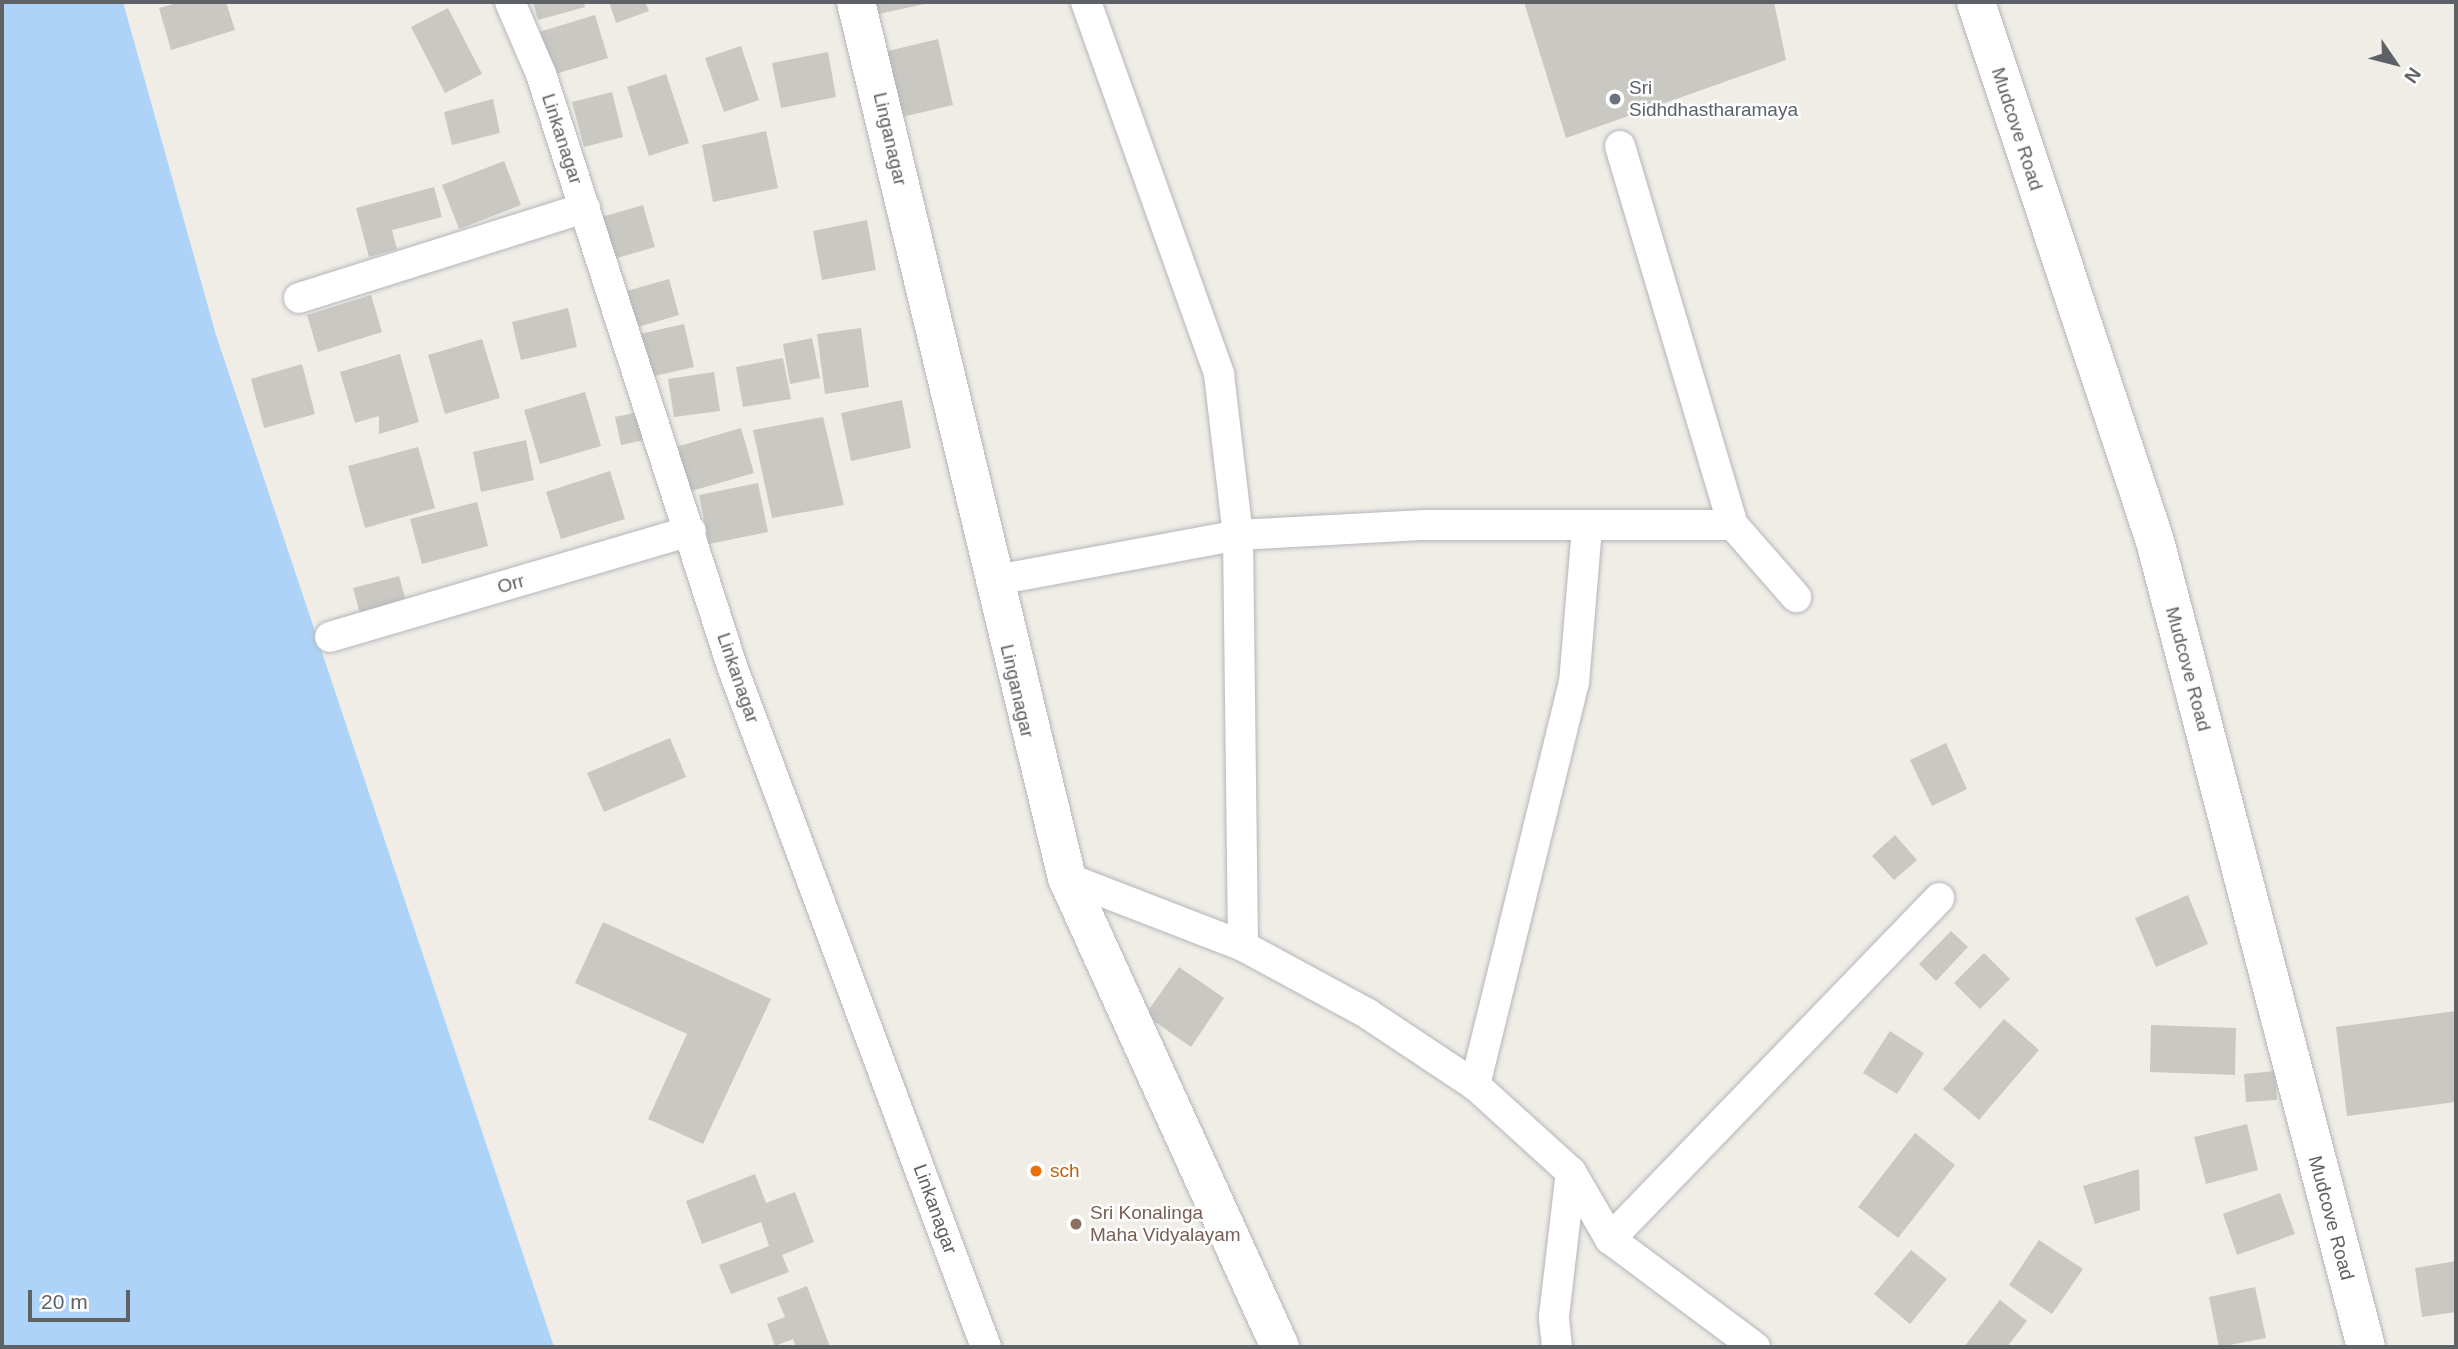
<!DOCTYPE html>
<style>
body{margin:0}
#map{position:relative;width:2458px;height:1349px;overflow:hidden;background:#efede6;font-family:Helvetica,sans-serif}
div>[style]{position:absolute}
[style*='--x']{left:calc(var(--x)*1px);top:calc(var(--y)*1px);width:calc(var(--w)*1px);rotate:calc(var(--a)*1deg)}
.water>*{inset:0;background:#add4f8}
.building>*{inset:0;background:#cac8c3}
.roads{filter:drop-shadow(0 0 2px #b3b6ba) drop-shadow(0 0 2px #b3b6ba)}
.street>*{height:30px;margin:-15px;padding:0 15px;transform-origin:15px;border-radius:15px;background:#fff}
.secondary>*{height:38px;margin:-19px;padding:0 19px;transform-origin:19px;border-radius:19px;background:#fff}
.dots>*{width:19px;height:19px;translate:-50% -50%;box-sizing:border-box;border:4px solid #fff;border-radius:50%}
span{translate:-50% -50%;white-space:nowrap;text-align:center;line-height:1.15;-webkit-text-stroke:5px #fff;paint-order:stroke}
.worship-label{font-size:19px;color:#5b616d}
.left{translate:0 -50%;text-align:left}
.street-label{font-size:19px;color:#5e6165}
.food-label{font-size:19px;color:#c56008}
.education-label{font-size:19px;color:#785e54}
.frame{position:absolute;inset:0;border:4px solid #5e6165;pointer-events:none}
.north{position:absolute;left:2360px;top:28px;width:70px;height:70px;-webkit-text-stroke:5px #fff;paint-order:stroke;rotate:125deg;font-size:19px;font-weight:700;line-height:28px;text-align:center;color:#5e6165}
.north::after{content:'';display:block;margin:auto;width:24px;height:32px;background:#5e6165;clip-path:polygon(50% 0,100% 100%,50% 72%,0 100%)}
.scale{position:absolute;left:28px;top:1290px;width:102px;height:32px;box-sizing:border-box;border:4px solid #5e6165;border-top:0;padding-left:9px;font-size:21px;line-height:24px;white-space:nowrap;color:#5e6165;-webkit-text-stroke:5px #fff;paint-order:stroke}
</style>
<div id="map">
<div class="water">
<i style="clip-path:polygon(2px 2px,123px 2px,216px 335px,554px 1347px,2px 1347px)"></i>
</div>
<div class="building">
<i style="clip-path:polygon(180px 2px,226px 2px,235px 30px,171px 50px,159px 8px)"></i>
<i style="clip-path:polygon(533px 2px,584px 2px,585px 7px,538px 20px)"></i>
<i style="clip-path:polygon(609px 2px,645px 2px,649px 11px,616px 23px)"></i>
<i style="clip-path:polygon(871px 2px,929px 2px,929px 3px,874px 15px)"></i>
<i style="clip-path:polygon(1524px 2px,1774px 2px,1786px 60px,1566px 138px)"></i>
<i style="clip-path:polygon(448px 8px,482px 74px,445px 93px,411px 27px)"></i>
<i style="clip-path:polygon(595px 15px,608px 58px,552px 75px,539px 32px)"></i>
<i style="clip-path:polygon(938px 39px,953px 105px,898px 118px,884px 52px)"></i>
<i style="clip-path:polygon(741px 46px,759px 100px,724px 112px,705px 58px)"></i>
<i style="clip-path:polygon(828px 52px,836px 97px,781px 108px,772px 63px)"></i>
<i style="clip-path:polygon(666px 74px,689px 143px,649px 156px,627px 87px)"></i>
<i style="clip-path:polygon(612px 92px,623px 137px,584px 147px,572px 102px)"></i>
<i style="clip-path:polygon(493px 99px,500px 133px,452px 145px,444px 112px)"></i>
<i style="clip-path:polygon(766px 131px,778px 188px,713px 202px,702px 145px)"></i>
<i style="clip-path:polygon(504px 161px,521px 205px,459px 229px,442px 185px)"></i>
<i style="clip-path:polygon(434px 187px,442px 217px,392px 230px,397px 249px,369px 257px,356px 208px)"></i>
<i style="clip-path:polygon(643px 205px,655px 247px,610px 260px,598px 218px)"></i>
<i style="clip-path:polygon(867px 220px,876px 270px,822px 280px,813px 231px)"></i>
<i style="clip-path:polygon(669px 279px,679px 315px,638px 327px,627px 291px)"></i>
<i style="clip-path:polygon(371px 295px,382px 332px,318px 352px,307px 315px)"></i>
<i style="clip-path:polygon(568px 308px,577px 347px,521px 360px,512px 322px)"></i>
<i style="clip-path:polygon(684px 324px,694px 367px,650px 377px,640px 334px)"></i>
<i style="clip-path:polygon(861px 328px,869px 387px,825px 394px,817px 334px)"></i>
<i style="clip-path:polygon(812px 338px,820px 378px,790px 384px,783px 344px)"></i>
<i style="clip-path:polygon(482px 339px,500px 398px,445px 414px,428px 355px)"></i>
<i style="clip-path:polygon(400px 354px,419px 422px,379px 434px,379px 416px,355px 423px,340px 372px)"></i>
<i style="clip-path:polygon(783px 358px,791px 399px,743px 407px,736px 367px)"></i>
<i style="clip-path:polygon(302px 364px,315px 414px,264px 428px,251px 379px)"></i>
<i style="clip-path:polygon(714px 372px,720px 411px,674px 417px,668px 379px)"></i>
<i style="clip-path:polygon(585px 392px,601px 446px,540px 464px,524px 410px)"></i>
<i style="clip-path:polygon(902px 400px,911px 448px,851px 461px,841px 413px)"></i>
<i style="clip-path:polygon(639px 412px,644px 440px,621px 445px,615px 417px)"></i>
<i style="clip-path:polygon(823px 417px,844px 505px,772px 518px,753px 430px)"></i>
<i style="clip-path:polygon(741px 428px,754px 473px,688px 492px,676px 447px)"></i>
<i style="clip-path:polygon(526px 440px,534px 480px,481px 492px,473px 452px)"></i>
<i style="clip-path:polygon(418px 447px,435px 508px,365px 528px,348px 466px)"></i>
<i style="clip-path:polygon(610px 471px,625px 519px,561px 539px,546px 492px)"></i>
<i style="clip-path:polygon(758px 483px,768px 532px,709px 544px,699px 495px)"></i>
<i style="clip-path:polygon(477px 502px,488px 546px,422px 564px,410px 519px)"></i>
<i style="clip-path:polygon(399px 576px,407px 605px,361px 617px,353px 588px)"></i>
<i style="clip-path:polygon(670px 738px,686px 777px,604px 812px,587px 773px)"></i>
<i style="clip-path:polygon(1946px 743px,1967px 789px,1932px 806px,1910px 760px)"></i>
<i style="clip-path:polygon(1895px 835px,1917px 860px,1894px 880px,1872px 856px)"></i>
<i style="clip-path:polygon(2188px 895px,2208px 944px,2156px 967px,2135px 918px)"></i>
<i style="clip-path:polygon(603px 922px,771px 999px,703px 1144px,648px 1119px,687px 1034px,575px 983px)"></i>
<i style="clip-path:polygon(1951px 931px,1968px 947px,1936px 981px,1919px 964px)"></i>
<i style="clip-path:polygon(1984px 953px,2010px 979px,1980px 1009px,1954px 983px)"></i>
<i style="clip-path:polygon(1179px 967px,1224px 998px,1191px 1047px,1145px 1015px)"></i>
<i style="clip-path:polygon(2456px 1011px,2456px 1102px,2347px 1116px,2336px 1027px)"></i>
<i style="clip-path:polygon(2004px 1019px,2039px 1050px,1979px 1120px,1943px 1089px)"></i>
<i style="clip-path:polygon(2151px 1025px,2236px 1028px,2235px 1075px,2150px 1072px)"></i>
<i style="clip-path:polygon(1890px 1031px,1924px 1053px,1897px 1094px,1863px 1073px)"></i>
<i style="clip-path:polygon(2275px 1071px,2277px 1100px,2246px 1102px,2244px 1074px)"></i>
<i style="clip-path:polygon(2247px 1124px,2258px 1170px,2206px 1184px,2194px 1137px)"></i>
<i style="clip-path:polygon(1915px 1133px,1955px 1165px,1898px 1238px,1858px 1207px)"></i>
<i style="clip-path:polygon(2139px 1169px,2140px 1210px,2095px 1224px,2083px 1186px)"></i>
<i style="clip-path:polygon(755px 1174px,766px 1203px,795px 1192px,814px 1242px,782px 1255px,789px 1272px,731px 1294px,719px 1265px,769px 1246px,761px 1222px,702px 1244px,686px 1201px)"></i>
<i style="clip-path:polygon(2280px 1193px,2295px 1234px,2237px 1255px,2223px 1214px)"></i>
<i style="clip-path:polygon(2039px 1240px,2083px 1269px,2052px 1314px,2009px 1285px)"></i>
<i style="clip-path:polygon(1911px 1250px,1947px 1279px,1910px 1324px,1874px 1294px)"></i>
<i style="clip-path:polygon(2456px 1261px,2456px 1312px,2422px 1317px,2415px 1268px)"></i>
<i style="clip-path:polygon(807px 1286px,830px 1347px,796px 1347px,793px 1339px,775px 1346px,767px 1324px,785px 1317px,777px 1298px)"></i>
<i style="clip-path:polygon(2255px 1287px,2266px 1338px,2219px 1347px,2209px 1297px)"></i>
<i style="clip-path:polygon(2000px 1300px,2027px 1321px,2007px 1347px,1964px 1347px)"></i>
</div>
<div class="roads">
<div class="street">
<i style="--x:510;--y:2;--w:78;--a:66.7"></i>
<i style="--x:541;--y:74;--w:625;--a:72.12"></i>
<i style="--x:733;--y:669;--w:724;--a:69.54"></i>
<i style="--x:1086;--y:2;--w:395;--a:70.3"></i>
<i style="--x:1219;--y:374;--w:162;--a:83.3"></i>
<i style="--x:1238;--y:535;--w:411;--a:89.3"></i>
<i style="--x:1620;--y:146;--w:395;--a:73.4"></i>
<i style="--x:1733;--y:525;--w:96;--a:48.8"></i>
<i style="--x:299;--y:298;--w:300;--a:-17.5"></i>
<i style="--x:991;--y:581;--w:251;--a:-10.5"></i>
<i style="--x:1238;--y:535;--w:187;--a:-3.1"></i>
<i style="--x:1425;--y:525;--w:308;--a:0"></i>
<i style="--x:330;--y:637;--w:376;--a:-16.4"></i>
<i style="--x:1067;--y:878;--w:189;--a:21.1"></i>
<i style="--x:1243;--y:946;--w:142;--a:28.5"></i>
<i style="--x:1368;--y:1014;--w:128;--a:33.6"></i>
<i style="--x:1475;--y:1085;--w:130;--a:42.2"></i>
<i style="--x:1571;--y:1172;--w:78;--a:59.8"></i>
<i style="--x:1610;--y:1239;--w:181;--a:36.7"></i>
<i style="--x:1475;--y:1085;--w:414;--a:-76.2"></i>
<i style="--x:1574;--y:683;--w:155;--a:-85.2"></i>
<i style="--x:1610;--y:1239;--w:474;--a:-46"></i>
<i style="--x:1557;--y:1347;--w:31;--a:-96"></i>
<i style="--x:1554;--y:1316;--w:145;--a:-83.3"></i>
</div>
<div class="secondary">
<i style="--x:856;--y:2;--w:901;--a:76.46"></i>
<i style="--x:1067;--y:878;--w:515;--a:65.57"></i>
<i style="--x:1976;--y:2;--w:568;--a:71.63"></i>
<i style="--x:2155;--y:541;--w:833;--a:75.33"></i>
</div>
</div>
<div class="dots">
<i style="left:1615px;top:99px;background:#6b7280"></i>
<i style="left:1036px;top:1171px;background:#e8710a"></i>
<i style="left:1076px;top:1224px;background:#8d6e63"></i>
</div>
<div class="worship-label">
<span class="left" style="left:1629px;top:99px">Sri<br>Sidhdhastharamaya</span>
</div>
<div class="street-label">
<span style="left:2017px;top:129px;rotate:72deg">Mudcove Road</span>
<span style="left:562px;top:139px;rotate:72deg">Linkanagar</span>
<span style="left:890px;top:139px;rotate:77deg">Linganagar</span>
<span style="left:511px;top:584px;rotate:-16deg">Orr</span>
<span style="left:2188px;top:669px;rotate:75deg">Mudcove Road</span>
<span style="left:738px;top:678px;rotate:71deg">Linkanagar</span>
<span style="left:1017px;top:691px;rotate:77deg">Linganagar</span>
<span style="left:935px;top:1209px;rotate:70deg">Linkanagar</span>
<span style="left:2331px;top:1218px;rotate:75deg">Mudcove Road</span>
</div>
<div class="food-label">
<span class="left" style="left:1050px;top:1171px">sch</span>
</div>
<div class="education-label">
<span class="left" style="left:1090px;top:1224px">Sri Konalinga<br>Maha Vidyalayam</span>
</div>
<div class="frame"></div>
<div class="north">N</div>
<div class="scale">20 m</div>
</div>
